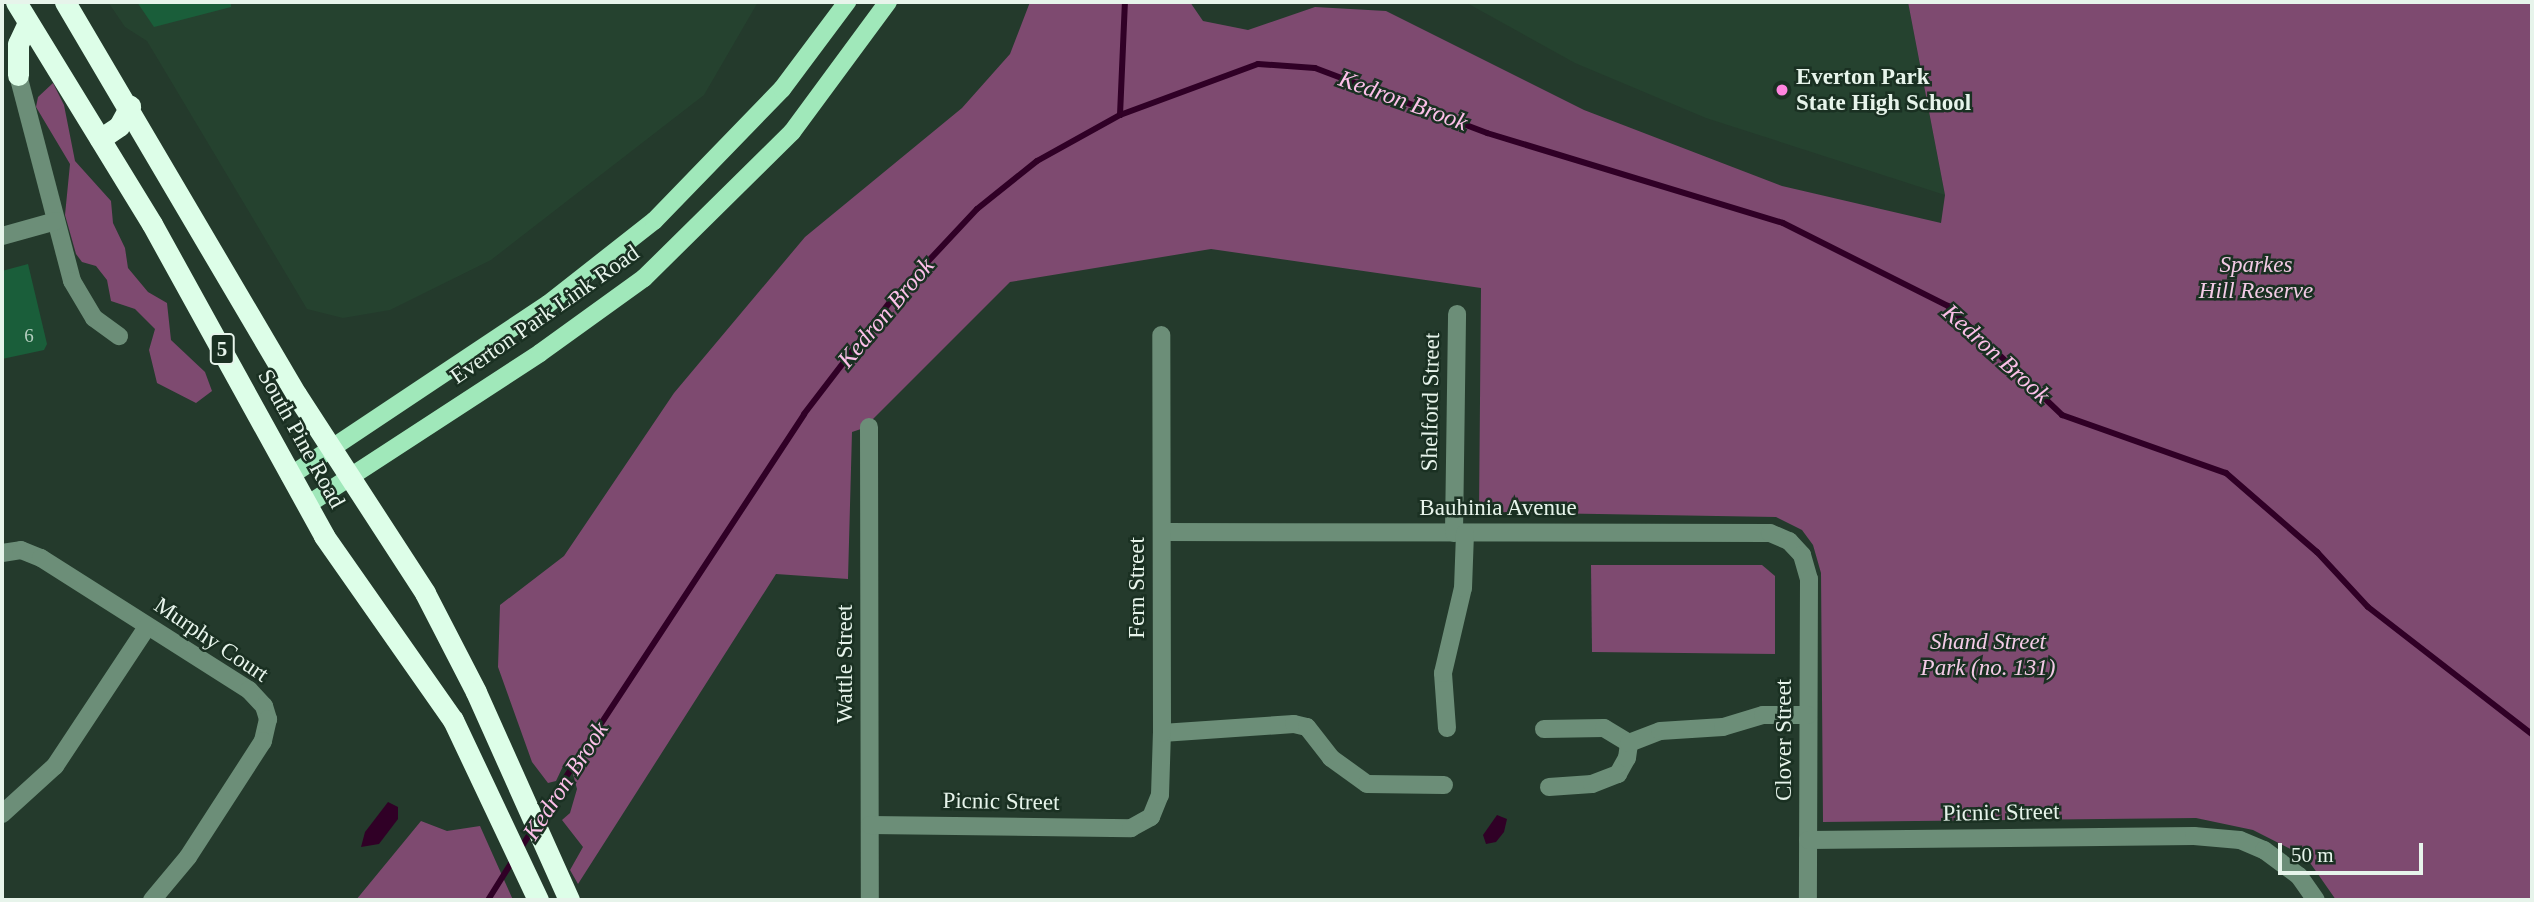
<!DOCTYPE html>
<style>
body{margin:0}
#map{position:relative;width:2534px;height:902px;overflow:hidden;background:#243a2c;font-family:"Times New Roman",serif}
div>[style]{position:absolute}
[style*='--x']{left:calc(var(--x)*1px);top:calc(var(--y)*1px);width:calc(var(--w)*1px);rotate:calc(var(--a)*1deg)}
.built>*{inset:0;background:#25422f}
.green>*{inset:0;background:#7e4a70}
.water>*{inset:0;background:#300026}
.stream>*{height:6px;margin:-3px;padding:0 3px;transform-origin:3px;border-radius:3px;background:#300026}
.building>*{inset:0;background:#1a5e3a}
.minor>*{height:18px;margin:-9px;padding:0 9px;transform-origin:9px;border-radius:9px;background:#6c8e78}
.major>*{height:18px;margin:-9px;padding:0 9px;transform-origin:9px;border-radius:9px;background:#a0e8ba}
.highway>*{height:21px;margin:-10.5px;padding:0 10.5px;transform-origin:10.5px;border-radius:10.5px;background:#ddfee8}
.dots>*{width:19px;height:19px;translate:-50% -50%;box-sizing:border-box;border:4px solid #1a3022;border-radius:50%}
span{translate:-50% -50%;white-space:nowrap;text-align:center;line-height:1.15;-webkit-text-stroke:5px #1a3022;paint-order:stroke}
.number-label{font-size:19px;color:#b4cebf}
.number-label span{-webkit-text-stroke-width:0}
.shield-label span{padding:2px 5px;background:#1a3022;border:2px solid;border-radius:5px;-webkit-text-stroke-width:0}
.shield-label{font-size:21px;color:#e7f4eb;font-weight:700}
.poi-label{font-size:23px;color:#e7f4eb;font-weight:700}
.left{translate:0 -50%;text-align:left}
.park-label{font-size:23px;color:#f3cbe6;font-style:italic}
.street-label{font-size:23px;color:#e7f4eb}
.water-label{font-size:24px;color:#fcc0e9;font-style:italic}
.frame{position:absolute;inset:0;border:4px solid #e7f4eb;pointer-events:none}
.scale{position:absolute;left:2278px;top:843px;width:145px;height:32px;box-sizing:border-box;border:4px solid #e7f4eb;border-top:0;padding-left:9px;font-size:21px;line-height:24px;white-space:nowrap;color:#e7f4eb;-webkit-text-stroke:5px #1a3022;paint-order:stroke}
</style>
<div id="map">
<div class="built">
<i style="clip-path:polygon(108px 2px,758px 2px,704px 95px,491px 260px,390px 310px,343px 318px,307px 309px,147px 41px,125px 27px)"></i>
<i style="clip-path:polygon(1465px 2px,1908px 2px,1945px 195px,1706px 118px,1575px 63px)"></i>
</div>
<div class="green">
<i style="clip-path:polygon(1030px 2px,1190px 2px,1203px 21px,1248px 30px,1315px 7px,1386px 11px,1584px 110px,1782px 186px,1941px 223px,1945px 195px,1908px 2px,2532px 2px,2532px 900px,2336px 900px,2306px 857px,2253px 830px,2196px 818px,1823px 822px,1821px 573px,1813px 545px,1802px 530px,1776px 517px,1479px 512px,1481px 288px,1211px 249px,1010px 282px,864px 428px,852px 432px,848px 579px,776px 574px,578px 884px,570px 870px,583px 847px,562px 820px,570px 813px,577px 789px,570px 763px,564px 764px,556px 781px,548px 783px,532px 762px,498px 667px,500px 605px,564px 556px,674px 393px,805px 237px,962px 108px,1010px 54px)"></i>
<i style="clip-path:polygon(53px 83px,64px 105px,75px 161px,111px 201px,113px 223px,125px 248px,128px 268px,148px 292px,167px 303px,171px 340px,205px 372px,212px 391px,196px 403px,157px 383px,149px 350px,155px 329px,135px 309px,111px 301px,107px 280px,96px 266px,82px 262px,76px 254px,65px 215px,70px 164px,36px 107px,38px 97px)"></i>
<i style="clip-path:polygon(1591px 565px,1762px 565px,1775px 576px,1775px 654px,1592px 652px)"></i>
<i style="clip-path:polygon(421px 821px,447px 831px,480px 826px,513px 900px,356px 900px)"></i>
</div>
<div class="water">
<i style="clip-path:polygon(388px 802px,398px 807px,398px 819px,379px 844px,361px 847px,365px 832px)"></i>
<i style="clip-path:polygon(1497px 815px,1507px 819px,1504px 832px,1496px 842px,1486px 844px,1483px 835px)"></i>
</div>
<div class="stream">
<i style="--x:1120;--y:115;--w:113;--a:-87.5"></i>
<i style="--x:539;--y:818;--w:483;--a:-56.7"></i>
<i style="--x:804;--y:414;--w:141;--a:-52.5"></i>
<i style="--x:890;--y:302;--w:127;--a:-46.9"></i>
<i style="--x:977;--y:209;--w:77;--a:-38.7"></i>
<i style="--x:1037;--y:161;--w:95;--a:-29"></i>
<i style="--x:1120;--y:115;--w:147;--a:-20.3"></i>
<i style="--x:1258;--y:64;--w:57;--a:4"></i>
<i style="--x:1315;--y:68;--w:184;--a:20.7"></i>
<i style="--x:1487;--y:133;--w:309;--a:16.9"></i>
<i style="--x:1783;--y:223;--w:185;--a:26.7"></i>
<i style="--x:1948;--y:306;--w:158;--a:43.7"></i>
<i style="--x:2062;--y:415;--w:174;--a:19.5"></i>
<i style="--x:2226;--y:473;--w:121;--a:41"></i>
<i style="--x:2317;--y:552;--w:75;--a:47.2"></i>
<i style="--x:2368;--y:607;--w:207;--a:37.8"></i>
<i style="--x:519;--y:851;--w:25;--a:-58"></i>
<i style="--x:488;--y:900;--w:47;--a:-58"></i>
</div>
<div class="building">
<i style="clip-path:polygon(137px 2px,231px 2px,231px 7px,154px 27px)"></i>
<i style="clip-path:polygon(28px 264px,47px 344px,44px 350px,2px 359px,2px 271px)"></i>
</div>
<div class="minor">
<i style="--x:18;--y:75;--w:213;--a:75.3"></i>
<i style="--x:72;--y:281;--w:43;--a:59.3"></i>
<i style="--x:94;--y:318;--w:31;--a:36"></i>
<i style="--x:2;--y:236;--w:56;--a:-15.5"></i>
<i style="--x:869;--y:427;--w:473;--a:89.9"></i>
<i style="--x:1162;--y:532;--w:608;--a:0.09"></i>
<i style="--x:1770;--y:533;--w:21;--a:23"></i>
<i style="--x:1789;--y:541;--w:19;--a:47"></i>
<i style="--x:1802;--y:555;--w:25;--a:74"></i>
<i style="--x:1809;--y:579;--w:321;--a:90.2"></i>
<i style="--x:1454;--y:533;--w:219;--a:-89.2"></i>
<i style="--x:2;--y:553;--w:19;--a:-9"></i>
<i style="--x:21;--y:550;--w:22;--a:22"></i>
<i style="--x:41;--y:558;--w:246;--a:32.4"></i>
<i style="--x:249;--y:690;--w:22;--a:47"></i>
<i style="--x:264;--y:706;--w:14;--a:73"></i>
<i style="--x:268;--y:719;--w:23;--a:103"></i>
<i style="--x:263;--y:741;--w:138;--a:122.9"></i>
<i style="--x:188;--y:857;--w:56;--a:129.9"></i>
<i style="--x:1447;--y:728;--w:55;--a:-94.2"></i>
<i style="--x:1443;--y:673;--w:87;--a:-76.8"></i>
<i style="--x:1463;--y:588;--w:55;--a:-87.9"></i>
<i style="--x:1544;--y:729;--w:60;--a:-1"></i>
<i style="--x:1604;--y:728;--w:29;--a:31"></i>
<i style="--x:1162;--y:733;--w:132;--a:-3.9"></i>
<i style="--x:1294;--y:724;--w:13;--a:13"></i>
<i style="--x:1307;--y:727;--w:39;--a:52"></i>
<i style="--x:1331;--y:758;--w:44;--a:35.8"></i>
<i style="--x:1367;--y:784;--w:77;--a:0.7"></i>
<i style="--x:1549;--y:787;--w:43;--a:-4"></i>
<i style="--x:1592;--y:784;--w:28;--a:-21"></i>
<i style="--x:1618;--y:774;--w:18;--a:-61"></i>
<i style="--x:1627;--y:758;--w:15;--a:-82"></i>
<i style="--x:1629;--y:743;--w:33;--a:-21"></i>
<i style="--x:1660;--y:731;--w:63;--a:-3.6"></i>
<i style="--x:1723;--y:727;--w:42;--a:-16.7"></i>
<i style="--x:1763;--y:715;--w:45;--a:0"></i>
<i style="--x:2;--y:814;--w:72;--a:-42.2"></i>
<i style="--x:55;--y:766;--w:167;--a:-56.5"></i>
<i style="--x:870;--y:825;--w:261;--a:0.7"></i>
<i style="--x:1131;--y:828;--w:23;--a:-29"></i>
<i style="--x:1151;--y:817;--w:24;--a:-68"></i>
<i style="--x:1160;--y:795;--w:62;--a:-88.2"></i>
<i style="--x:1162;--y:733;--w:398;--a:-90.1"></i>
<i style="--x:1808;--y:840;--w:386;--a:-0.6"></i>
<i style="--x:2194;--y:836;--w:46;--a:5"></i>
<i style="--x:2240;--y:840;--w:26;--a:23"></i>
<i style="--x:2264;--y:850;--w:44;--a:36.6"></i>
<i style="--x:2299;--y:876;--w:29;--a:55"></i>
</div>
<div class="major">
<i style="--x:290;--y:476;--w:310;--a:-33.7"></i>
<i style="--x:548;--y:304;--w:135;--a:-38.1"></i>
<i style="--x:654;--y:221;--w:184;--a:-45.9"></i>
<i style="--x:782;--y:89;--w:109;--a:-53.2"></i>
<i style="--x:307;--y:505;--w:278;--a:-33.1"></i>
<i style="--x:540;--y:353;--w:128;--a:-35.8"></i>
<i style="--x:644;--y:278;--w:208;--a:-44.6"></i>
<i style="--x:792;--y:132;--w:162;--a:-53.6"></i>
</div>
<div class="highway">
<i style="--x:16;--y:2;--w:260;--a:58.5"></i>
<i style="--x:152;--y:224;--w:356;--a:61.1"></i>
<i style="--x:324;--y:536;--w:225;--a:55"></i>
<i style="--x:453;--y:720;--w:199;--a:64.7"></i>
<i style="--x:65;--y:2;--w:455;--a:59.5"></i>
<i style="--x:296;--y:394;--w:237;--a:57"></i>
<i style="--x:425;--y:593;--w:111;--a:62.7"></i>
<i style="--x:476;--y:692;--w:228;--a:65.9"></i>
<i style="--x:18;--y:75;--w:31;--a:-90"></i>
<i style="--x:18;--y:44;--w:23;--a:-65"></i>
<i style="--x:100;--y:139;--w:23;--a:-34"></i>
<i style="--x:119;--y:126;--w:23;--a:-61"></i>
</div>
<div class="dots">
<i style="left:1782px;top:90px;background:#ff85df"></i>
</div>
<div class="number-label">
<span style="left:29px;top:336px">6</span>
</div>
<div class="shield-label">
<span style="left:222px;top:349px">5</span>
</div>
<div class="poi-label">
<span class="left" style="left:1796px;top:90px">Everton Park<br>State High School</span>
</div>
<div class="park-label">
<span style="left:2256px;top:278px">Sparkes<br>Hill Reserve</span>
<span style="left:1988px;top:655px">Shand Street<br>Park (no. 131)</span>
</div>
<div class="street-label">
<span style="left:545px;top:315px;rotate:-35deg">Everton Park Link Road</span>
<span style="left:1431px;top:402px;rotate:-89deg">Shelford Street</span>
<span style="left:301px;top:439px;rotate:61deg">South Pine Road</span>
<span style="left:1498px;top:508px">Bauhinia Avenue</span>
<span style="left:1137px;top:588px;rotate:-90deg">Fern Street</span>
<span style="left:211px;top:640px;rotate:34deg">Murphy Court</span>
<span style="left:845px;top:664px;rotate:-90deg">Wattle Street</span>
<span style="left:1784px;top:740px;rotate:-90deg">Clover Street</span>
<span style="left:1001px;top:802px;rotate:1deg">Picnic Street</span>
<span style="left:2001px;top:813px;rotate:-1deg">Picnic Street</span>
</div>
<div class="water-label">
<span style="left:1403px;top:101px;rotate:20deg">Kedron Brook</span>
<span style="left:886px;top:313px;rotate:-50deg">Kedron Brook</span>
<span style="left:1996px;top:354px;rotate:42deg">Kedron Brook</span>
<span style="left:566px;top:781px;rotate:-57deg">Kedron Brook</span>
</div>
<div class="frame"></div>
<div class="scale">50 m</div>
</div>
